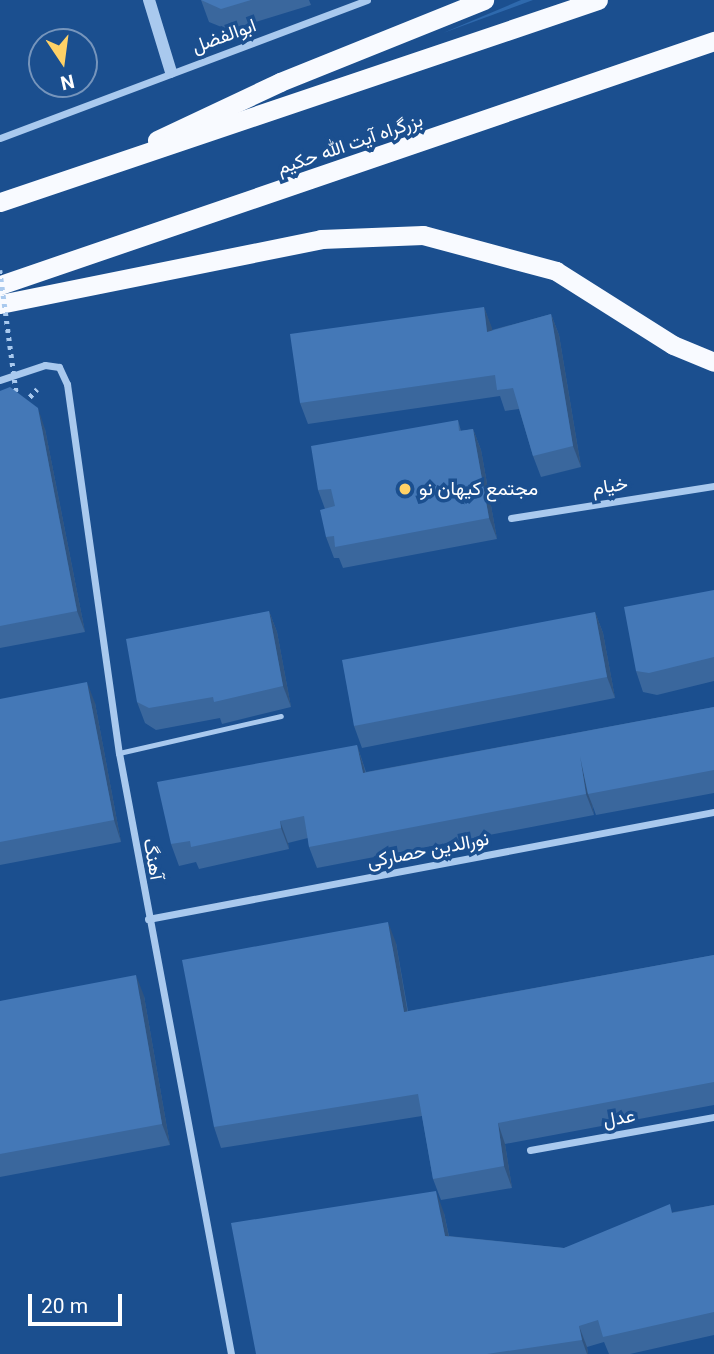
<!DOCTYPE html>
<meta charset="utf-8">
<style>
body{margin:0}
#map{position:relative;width:714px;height:1354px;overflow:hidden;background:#1b4f8f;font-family:Roboto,Vazirmatn,sans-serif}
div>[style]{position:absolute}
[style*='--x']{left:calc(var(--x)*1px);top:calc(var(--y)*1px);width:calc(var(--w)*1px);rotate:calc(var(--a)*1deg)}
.green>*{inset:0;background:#2e69ad}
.path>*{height:4.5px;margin-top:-2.25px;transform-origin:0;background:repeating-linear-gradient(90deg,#a9c9ee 0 3.5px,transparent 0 8.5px)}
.service>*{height:5px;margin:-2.5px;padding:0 2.5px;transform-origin:2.5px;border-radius:2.5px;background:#a9c9ee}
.minor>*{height:7px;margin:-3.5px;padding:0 3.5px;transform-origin:3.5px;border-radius:3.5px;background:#a9c9ee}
.tertiary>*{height:12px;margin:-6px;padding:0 6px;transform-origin:6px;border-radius:6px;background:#a9c9ee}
.trunk>*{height:19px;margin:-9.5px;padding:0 9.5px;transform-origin:9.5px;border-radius:9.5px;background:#f8faff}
.path-bridge>*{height:4.5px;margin-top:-2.25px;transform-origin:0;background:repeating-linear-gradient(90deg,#a9c9ee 0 3.5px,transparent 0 8.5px)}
.wall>*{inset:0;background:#3a679d}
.shaded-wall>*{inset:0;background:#305480}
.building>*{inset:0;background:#4478b7}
.dots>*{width:19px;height:19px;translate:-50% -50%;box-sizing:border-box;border:4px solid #1b4f8f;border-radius:50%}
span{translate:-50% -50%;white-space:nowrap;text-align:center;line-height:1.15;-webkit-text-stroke:7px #1b4f8f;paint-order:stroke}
.street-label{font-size:19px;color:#fff}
.poi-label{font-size:19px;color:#fff}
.left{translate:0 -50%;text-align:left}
.north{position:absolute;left:28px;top:28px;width:70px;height:70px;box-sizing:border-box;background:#1b4f8f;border:2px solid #7695bc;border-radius:50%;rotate:167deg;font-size:19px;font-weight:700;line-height:28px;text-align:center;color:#fff}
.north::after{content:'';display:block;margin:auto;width:24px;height:32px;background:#ffd166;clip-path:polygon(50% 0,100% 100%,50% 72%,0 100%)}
.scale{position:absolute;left:28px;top:1294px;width:94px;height:32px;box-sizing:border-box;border:4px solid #fff;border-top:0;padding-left:9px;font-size:21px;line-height:24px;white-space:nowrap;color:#fff;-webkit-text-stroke:5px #1b4f8f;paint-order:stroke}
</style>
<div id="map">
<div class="green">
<i style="clip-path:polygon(521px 0,533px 0,443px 33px)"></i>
</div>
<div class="path">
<i style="--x:24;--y:403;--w:19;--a:-47"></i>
</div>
<div class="service">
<i style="--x:119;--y:753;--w:166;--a:-12.9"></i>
</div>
<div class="minor">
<i style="--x:0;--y:138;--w:392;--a:-20.6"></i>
<i style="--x:0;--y:380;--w:47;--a:-18.4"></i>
<i style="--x:45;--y:365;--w:14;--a:8"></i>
<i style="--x:59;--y:367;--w:19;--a:65"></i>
<i style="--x:67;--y:384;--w:373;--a:82"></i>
<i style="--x:119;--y:753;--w:611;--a:79.44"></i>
<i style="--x:511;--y:518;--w:206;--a:-9"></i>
<i style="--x:148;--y:919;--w:576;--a:-10.71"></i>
<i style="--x:530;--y:1150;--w:187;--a:-10.2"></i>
</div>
<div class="tertiary">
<i style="--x:149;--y:0;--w:75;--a:73"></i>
</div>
<div class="trunk">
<i style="--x:157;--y:140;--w:136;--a:-25.2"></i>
<i style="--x:280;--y:82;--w:220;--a:-21.9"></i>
<i style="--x:0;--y:202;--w:631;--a:-18.66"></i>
<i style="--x:0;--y:285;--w:755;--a:-18.87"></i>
<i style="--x:0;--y:304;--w:328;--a:-11.4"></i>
<i style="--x:321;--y:239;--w:102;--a:-2.2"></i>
<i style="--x:423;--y:235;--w:138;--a:15.1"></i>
<i style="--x:556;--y:271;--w:138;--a:32.3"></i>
<i style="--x:673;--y:345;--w:44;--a:22.5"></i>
</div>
<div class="path-bridge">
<i style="--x:0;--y:270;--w:128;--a:82.4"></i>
</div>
<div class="wall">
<i style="clip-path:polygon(201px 0,309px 0,311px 5px,229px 30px,209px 22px)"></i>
<i style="clip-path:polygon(484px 307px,492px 330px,551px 314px,559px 335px,581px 467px,541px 477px,533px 456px,519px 409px,505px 411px,500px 396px,308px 424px,300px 403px)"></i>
<i style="clip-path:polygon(0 391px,45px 429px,85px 632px,0 648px)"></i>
<i style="clip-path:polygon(458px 420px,461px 431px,473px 429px,481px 450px,497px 539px,343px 568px,339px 558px,334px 558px,326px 537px,325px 509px,318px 490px)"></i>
<i style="clip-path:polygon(714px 590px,714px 681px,657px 695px,643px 692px,636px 671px)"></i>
<i style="clip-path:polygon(269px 611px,277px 632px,291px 707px,222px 724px,220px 718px,156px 730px,145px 723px,137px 702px)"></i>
<i style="clip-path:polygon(595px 612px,603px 633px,615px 698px,362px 748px,354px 726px)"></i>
<i style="clip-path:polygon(0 699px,95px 703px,121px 842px,0 865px)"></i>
<i style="clip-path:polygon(714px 707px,714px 793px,596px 815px,592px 804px,594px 815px,317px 868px,309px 847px,308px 838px,288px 843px,289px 849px,199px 869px,196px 862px,179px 866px,171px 844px,357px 745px,366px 772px)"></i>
<i style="clip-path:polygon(396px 943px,408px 1011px,714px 955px,714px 1105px,505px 1144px,512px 1188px,441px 1200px,433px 1179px,422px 1116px,221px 1148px,214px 1127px)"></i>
<i style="clip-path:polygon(144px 996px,170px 1145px,0 1177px,0 1001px)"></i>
<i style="clip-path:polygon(714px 1205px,714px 1335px,630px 1354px,609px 1354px,604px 1342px,587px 1347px,588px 1354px,256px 1354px,444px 1213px,449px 1236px,564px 1248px,674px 1212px)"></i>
</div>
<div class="shaded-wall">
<i style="clip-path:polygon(484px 307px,492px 328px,495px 353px,487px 332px)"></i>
<i style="clip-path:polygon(551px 314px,559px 335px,581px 467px,573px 446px)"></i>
<i style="clip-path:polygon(38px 408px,45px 429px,85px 632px,77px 611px)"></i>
<i style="clip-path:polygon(473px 429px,481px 450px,497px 539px,489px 518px)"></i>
<i style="clip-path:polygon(269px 611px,277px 632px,291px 707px,283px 686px)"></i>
<i style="clip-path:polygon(595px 612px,603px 633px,615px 698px,607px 677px)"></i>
<i style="clip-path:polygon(87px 682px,95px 703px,121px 842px,114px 820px)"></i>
<i style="clip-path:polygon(357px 745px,364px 767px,370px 794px,363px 773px)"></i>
<i style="clip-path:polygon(580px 756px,588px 794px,592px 804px,594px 815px,586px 794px)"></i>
<i style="clip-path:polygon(280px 821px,288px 843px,289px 849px,281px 828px)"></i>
<i style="clip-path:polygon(388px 922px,396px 943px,411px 1033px,404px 1012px)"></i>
<i style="clip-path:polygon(136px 975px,144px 996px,170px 1145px,162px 1124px)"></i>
<i style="clip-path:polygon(498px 1123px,505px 1144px,512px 1188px,504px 1166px)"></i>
<i style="clip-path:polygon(436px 1191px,444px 1213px,453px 1257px,445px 1236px)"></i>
<i style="clip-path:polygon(579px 1326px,587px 1347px,588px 1354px,587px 1354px,582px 1340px)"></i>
</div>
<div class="building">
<i style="clip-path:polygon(201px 0,251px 0,221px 9px)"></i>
<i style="clip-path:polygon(484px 307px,487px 332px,551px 314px,573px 446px,533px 456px,513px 388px,497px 390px,495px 375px,300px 403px,290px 334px)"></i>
<i style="clip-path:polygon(10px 387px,38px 408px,77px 611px,0 626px,0 391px)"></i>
<i style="clip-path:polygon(458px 420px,459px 431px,473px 429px,489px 518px,335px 547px,334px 536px,326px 537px,320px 510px,335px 506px,331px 489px,318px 490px,311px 446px)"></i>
<i style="clip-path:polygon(714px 590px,714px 657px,649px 673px,636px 671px,624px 607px)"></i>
<i style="clip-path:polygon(269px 611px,283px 686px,214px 702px,213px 697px,149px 708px,137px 702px,126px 639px)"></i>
<i style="clip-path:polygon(595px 612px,607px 677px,354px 726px,342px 660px)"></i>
<i style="clip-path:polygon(87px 682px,114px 820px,0 842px,0 699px)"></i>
<i style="clip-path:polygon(714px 707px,714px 770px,588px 794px,580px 756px,586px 794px,309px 847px,304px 816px,280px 821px,281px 828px,191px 847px,190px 841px,171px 844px,157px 782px,357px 745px,363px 773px)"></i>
<i style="clip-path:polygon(388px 922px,404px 1012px,714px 955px,714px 1082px,498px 1123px,504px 1166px,433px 1179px,418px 1094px,214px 1127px,182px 960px)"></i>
<i style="clip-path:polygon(136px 975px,162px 1124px,0 1154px,0 1001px)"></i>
<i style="clip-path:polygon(436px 1191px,445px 1236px,564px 1248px,670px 1204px,672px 1213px,714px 1205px,714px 1312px,603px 1337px,598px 1320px,579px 1326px,582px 1340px,487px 1354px,256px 1354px,231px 1223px)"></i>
</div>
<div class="dots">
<i style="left:405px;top:489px;background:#ffd166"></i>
</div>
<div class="street-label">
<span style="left:224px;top:36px;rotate:-20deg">ابوالفضل</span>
<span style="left:350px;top:144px;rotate:-19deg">بزرگراه آیت الله حکیم</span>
<span style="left:610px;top:486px;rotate:-9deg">خیام</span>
<span style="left:428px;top:850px;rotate:-11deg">نورالدین حصارکی</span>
<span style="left:153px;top:859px;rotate:80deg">آهنگ</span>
<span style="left:619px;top:1118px;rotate:-10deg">عدل</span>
</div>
<div class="poi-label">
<span class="left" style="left:419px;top:489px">مجتمع کیهان نو</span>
</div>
<div class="north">N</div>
<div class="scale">20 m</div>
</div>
